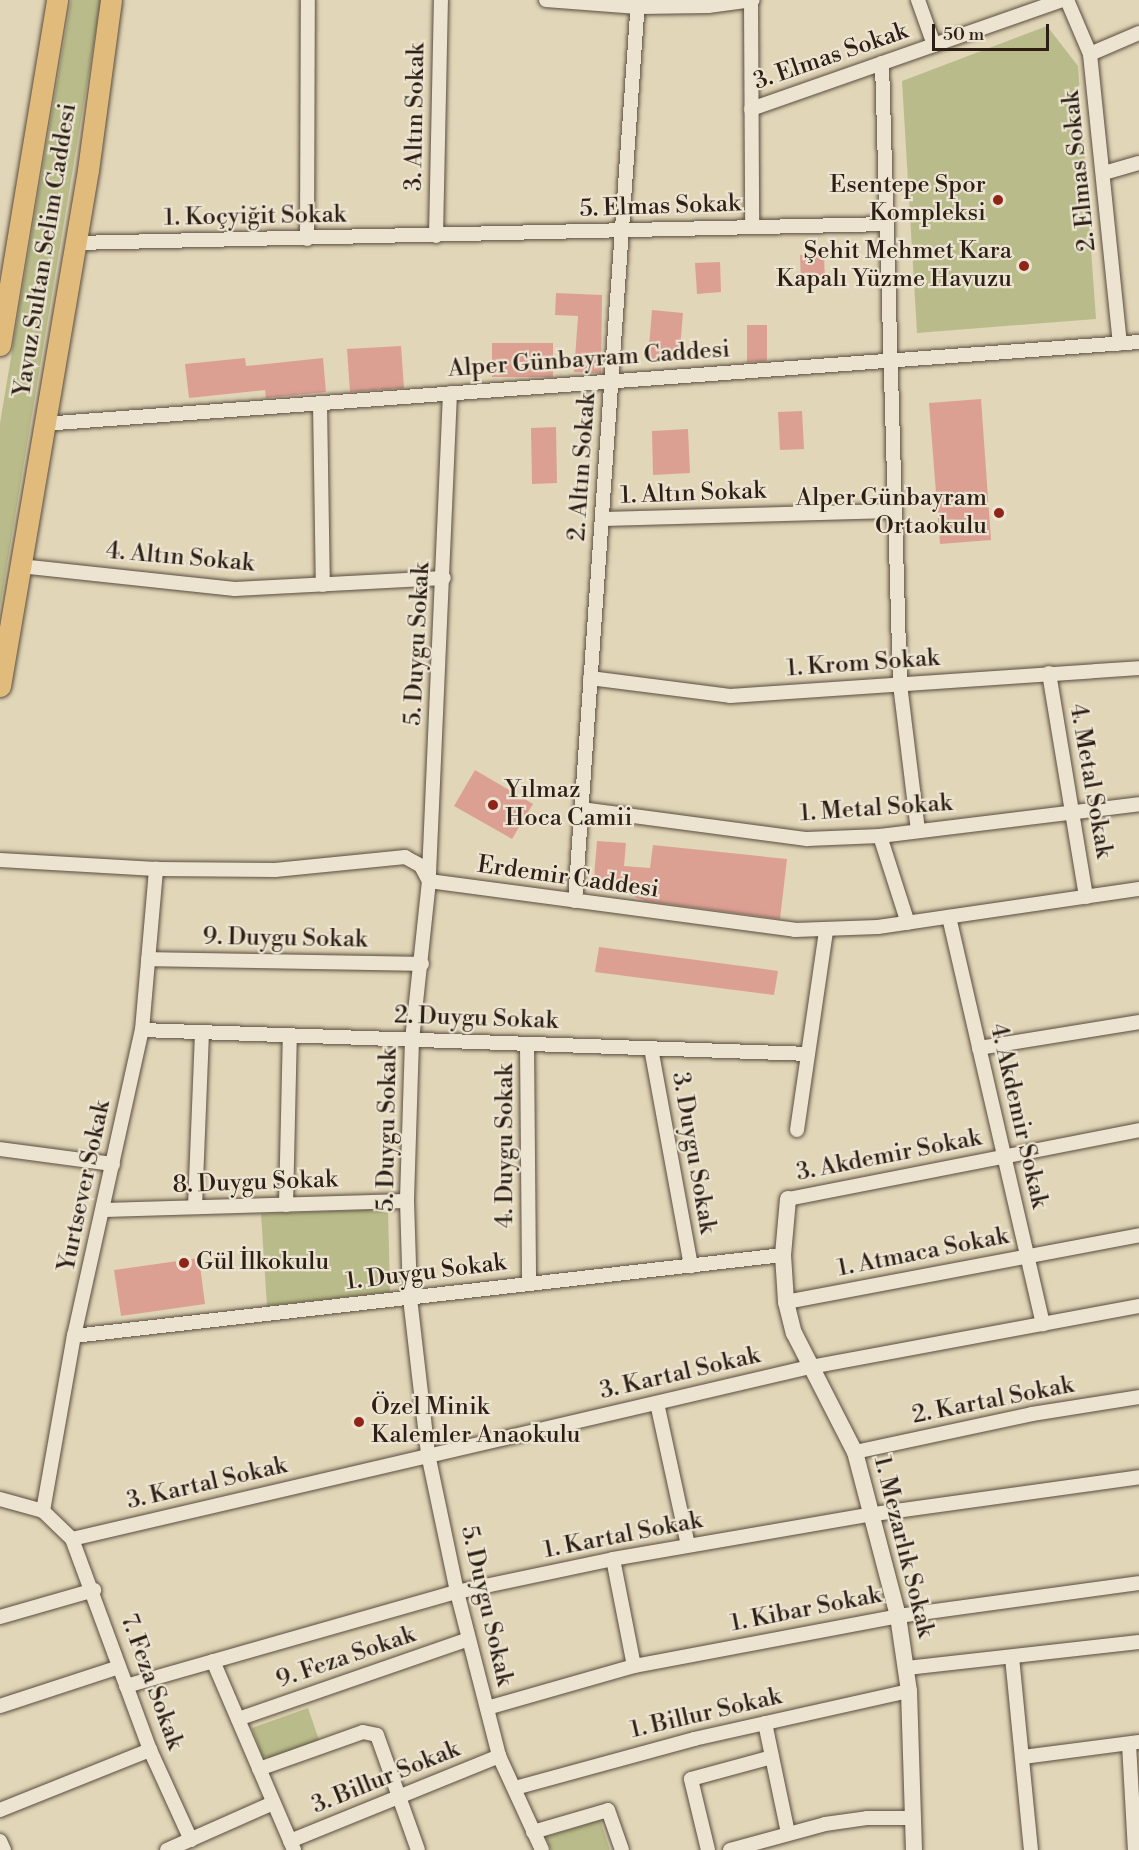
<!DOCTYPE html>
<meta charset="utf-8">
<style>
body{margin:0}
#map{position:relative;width:1139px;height:1850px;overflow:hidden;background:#e2d6b8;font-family:"Libre Bodoni",serif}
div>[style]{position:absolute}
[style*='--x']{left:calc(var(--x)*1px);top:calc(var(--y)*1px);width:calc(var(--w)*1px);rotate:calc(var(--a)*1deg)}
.green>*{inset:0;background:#b9bc8a}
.building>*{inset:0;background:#dca093}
.roads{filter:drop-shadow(0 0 2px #5a4d3e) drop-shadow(0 0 2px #5a4d3e)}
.minor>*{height:14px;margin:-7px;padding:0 7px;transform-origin:7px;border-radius:7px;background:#ece4d1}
.tertiary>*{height:16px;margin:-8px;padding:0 8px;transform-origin:8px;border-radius:8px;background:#ece4d1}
.primary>*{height:21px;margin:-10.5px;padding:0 10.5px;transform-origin:10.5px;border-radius:10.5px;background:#e1bb7c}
.dots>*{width:16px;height:16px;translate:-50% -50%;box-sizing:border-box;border:3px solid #ece4d1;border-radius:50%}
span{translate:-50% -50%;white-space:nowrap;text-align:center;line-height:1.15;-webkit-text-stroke:4.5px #ece4d1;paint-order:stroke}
.street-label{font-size:24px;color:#2d1f16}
.poi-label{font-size:24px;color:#2d1f16}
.right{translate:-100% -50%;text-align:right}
.left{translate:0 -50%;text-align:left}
.scale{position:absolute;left:932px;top:24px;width:117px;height:27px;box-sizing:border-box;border:3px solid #2d1f16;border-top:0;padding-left:8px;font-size:18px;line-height:21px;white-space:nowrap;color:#2d1f16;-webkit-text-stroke:4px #ece4d1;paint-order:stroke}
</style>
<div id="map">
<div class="green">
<i style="clip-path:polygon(71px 0,101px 0,0 607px,0 423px)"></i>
<i style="clip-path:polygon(1047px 26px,1078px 66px,1096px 319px,917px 333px,902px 81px)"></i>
<i style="clip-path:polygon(388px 1209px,390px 1292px,267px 1306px,261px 1214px)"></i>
<i style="clip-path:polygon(308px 1708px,319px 1740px,270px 1758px,262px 1756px,252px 1728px)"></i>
<i style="clip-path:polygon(600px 1820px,610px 1850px,551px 1850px,546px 1837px)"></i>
</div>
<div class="building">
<i style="clip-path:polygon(824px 254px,825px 284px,801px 285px,800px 255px)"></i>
<i style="clip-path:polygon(720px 262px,721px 292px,697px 294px,695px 263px)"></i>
<i style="clip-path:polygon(556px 293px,602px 295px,601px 373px,574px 372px,578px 316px,555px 315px)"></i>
<i style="clip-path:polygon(652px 310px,683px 313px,679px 361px,648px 359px)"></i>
<i style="clip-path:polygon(747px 325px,767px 325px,767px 361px,747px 362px)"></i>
<i style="clip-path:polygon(492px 343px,553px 343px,553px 377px,492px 377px)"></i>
<i style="clip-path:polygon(401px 346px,404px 388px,350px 392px,347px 349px)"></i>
<i style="clip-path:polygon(245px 358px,246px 366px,323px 358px,326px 392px,266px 398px,265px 390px,189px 398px,185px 364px)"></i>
<i style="clip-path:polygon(981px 399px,991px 540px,940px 544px,929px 403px)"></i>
<i style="clip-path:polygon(802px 411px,804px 449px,780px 450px,778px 412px)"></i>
<i style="clip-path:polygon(556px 427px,557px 483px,532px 484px,531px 428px)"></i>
<i style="clip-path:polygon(688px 429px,690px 473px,653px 475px,652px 431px)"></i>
<i style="clip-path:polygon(475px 770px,533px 804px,512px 839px,454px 806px)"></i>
<i style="clip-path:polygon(597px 841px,626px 843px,624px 866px,650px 868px,653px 845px,787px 859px,780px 919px,645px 901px,622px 892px,593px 889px)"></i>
<i style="clip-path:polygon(599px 947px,778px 971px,774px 995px,595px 972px)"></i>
<i style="clip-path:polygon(199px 1258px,205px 1304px,121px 1316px,114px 1270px)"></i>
</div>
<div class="roads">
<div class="minor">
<i style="--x:546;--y:0;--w:92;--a:4.4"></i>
<i style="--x:638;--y:7;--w:70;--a:-0.8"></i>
<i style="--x:708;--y:6;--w:45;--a:-7.6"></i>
<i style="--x:751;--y:0;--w:227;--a:89.7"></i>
<i style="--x:918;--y:0;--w:48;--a:70.4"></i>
<i style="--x:1067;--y:0;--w:59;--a:66.9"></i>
<i style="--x:1090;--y:54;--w:291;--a:84.1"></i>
<i style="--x:1090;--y:54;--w:53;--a:-23.2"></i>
<i style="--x:882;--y:63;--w:621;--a:88.34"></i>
<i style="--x:900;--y:684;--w:148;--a:83"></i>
<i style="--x:751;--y:109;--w:330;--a:-19.3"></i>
<i style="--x:1104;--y:173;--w:36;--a:-16"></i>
<i style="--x:436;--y:236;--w:236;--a:-88.8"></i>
<i style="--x:307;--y:239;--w:239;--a:-89.8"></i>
<i style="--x:75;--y:243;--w:810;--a:-1.34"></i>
<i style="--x:450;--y:393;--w:488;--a:92.5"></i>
<i style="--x:429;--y:881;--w:160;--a:96.1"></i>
<i style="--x:412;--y:1040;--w:161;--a:91.8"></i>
<i style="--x:407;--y:1201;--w:97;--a:88.2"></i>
<i style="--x:410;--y:1298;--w:157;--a:83.4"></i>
<i style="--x:428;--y:1454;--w:141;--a:78.1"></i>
<i style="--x:457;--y:1592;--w:169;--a:75.6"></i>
<i style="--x:499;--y:1756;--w:103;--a:65.4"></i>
<i style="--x:320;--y:403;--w:182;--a:89.1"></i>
<i style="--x:43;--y:424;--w:1099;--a:-4.28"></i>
<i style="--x:602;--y:519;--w:292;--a:-1.6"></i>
<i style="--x:20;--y:566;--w:216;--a:6.1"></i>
<i style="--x:235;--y:589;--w:209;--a:-3"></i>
<i style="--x:1049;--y:673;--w:227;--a:80.6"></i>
<i style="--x:590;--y:678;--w:141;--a:7.3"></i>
<i style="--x:730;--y:696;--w:410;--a:-3.9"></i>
<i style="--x:581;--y:809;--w:228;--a:7.6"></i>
<i style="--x:807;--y:839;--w:73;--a:-2.4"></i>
<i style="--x:880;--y:836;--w:261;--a:-7"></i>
<i style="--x:880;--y:836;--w:91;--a:72.2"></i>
<i style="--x:0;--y:860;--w:156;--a:3.3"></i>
<i style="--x:156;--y:869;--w:119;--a:0.5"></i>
<i style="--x:275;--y:870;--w:131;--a:-5.7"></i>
<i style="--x:405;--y:857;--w:18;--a:29"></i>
<i style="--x:421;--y:866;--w:17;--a:62"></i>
<i style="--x:429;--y:881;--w:369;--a:7.6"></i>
<i style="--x:795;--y:930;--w:83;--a:-2.1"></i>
<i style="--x:878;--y:927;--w:264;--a:-8.3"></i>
<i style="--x:575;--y:901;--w:903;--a:-86"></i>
<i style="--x:949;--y:917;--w:418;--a:77"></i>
<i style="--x:148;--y:959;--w:274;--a:1"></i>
<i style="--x:142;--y:1030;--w:666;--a:2.06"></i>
<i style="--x:527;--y:1044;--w:240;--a:89.5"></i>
<i style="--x:651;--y:1048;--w:222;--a:79.6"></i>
<i style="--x:979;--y:1048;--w:162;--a:-9.2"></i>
<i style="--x:797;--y:1130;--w:202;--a:-81.7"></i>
<i style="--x:0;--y:1149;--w:114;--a:7.6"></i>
<i style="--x:788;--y:1199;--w:358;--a:-11.1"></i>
<i style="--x:286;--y:1205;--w:170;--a:-88.7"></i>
<i style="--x:195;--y:1207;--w:175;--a:-87.7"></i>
<i style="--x:103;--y:1210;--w:304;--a:-1.7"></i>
<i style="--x:786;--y:1302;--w:359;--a:-10.7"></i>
<i style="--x:74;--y:1336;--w:714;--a:-6.52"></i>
<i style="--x:657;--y:1403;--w:145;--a:77.7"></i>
<i style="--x:855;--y:1452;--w:181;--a:-12.1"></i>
<i style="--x:1032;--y:1414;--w:108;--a:-9"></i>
<i style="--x:0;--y:1499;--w:45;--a:15.6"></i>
<i style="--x:43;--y:1511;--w:40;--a:44"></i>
<i style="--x:72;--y:1539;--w:758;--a:-13.12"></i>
<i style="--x:810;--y:1367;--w:335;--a:-10.5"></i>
<i style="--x:43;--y:1511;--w:178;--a:-80"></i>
<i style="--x:74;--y:1336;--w:313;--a:-77.5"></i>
<i style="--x:142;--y:1030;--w:162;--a:-85"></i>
<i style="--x:72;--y:1539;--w:225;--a:69.7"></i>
<i style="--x:150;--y:1750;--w:99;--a:65.5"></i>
<i style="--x:613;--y:1559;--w:109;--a:78.9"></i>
<i style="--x:0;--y:1617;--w:98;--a:-16"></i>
<i style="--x:1012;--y:1657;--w:194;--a:84.4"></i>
<i style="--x:213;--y:1661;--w:206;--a:66.8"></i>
<i style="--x:907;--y:1668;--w:233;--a:-6.4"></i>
<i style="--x:126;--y:1686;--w:344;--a:-15.9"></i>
<i style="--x:457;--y:1592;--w:159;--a:-11.9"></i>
<i style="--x:613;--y:1559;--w:265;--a:-9.8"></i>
<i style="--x:874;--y:1514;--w:268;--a:-7.9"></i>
<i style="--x:0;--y:1706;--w:125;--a:-18.1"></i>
<i style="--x:487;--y:1708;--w:153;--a:-15.9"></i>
<i style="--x:634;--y:1666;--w:269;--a:-10.7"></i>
<i style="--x:898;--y:1616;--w:243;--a:-7.8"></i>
<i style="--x:238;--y:1719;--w:244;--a:-19.1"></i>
<i style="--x:765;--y:1723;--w:112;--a:78.2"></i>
<i style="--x:1129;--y:1744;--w:106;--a:86.8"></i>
<i style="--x:1023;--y:1757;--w:117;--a:-7.4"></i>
<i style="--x:259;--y:1769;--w:110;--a:-19.6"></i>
<i style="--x:363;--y:1732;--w:14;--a:12"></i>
<i style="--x:377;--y:1735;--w:122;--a:70.4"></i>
<i style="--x:515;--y:1788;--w:186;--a:-15.3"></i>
<i style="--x:694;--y:1739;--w:220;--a:-12.6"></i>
<i style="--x:0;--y:1810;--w:162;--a:-21.8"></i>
<i style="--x:533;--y:1832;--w:78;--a:-16.3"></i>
<i style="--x:608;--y:1810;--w:42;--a:70.7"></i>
<i style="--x:0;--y:1841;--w:10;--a:66"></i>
<i style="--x:290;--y:1841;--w:226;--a:-22.1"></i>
<i style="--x:167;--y:1850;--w:116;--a:-23.9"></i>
<i style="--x:708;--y:1850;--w:73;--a:-103.5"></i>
<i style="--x:691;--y:1779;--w:84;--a:-15.2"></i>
<i style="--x:730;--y:1850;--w:98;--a:-15.3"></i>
<i style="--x:825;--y:1824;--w:42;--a:-8.1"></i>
<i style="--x:867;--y:1818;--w:46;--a:0"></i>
</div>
<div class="tertiary">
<i style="--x:788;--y:1199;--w:56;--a:95.1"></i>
<i style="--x:783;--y:1255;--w:47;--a:86.3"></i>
<i style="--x:786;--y:1302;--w:32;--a:76"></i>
<i style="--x:794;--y:1333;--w:134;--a:62.9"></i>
<i style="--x:855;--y:1452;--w:170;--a:75.3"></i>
<i style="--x:898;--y:1616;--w:76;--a:81.7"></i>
<i style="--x:909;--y:1691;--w:159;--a:88.2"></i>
</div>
<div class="primary">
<i style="--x:0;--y:345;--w:350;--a:-80.6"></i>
<i style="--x:0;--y:686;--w:523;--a:-80.32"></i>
<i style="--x:88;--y:170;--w:172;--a:-82.3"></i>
</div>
</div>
<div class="dots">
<i style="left:998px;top:200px;background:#8f2418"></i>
<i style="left:1024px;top:266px;background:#8f2418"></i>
<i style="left:999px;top:513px;background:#8f2418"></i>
<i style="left:493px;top:805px;background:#8f2418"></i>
<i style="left:184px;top:1263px;background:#8f2418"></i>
<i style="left:359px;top:1422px;background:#8f2418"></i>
</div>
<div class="street-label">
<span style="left:831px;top:57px;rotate:-19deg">3. Elmas Sokak</span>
<span style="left:416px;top:117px;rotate:-89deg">3. Altın Sokak</span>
<span style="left:1080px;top:171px;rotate:-96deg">2. Elmas Sokak</span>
<span style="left:660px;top:207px;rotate:-2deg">5. Elmas Sokak</span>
<span style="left:255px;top:217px;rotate:-1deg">1. Koçyiğit Sokak</span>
<span style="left:46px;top:250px;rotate:-81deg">Yavuz Sultan Selim Caddesi</span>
<span style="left:589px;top:360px;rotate:-4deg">Alper Günbayram Caddesi</span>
<span style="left:583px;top:467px;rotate:-86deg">2. Altın Sokak</span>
<span style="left:693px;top:494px;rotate:-2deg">1. Altın Sokak</span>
<span style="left:180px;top:558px;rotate:5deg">4. Altın Sokak</span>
<span style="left:418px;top:644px;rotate:-87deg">5. Duygu Sokak</span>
<span style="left:863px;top:664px;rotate:-4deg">1. Krom Sokak</span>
<span style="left:1090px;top:781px;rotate:80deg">4. Metal Sokak</span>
<span style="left:876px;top:809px;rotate:-4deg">1. Metal Sokak</span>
<span style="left:568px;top:878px;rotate:8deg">Erdemir Caddesi</span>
<span style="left:285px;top:939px;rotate:1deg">9. Duygu Sokak</span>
<span style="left:476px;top:1019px;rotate:2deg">2. Duygu Sokak</span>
<span style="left:1018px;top:1116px;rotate:77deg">4. Akdemir Sokak</span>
<span style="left:388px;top:1130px;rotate:-89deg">5. Duygu Sokak</span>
<span style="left:506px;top:1146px;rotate:-90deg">4. Duygu Sokak</span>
<span style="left:693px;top:1153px;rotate:80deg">3. Duygu Sokak</span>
<span style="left:889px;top:1156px;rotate:-11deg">3. Akdemir Sokak</span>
<span style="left:255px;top:1183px;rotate:-2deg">8. Duygu Sokak</span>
<span style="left:85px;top:1186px;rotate:-78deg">Yurtsever Sokak</span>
<span style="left:923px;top:1253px;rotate:-11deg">1. Atmaca Sokak</span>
<span style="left:426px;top:1273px;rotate:-7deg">1. Duygu Sokak</span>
<span style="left:680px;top:1374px;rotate:-13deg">3. Kartal Sokak</span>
<span style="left:993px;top:1401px;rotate:-11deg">2. Kartal Sokak</span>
<span style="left:207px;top:1484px;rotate:-13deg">3. Kartal Sokak</span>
<span style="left:623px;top:1536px;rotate:-11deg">1. Kartal Sokak</span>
<span style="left:903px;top:1547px;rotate:76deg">1. Mezarlık Sokak</span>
<span style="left:486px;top:1606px;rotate:77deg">5. Duygu Sokak</span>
<span style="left:806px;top:1610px;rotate:-11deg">1. Kibar Sokak</span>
<span style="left:346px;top:1658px;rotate:-19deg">9. Feza Sokak</span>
<span style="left:151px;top:1682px;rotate:70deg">7. Feza Sokak</span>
<span style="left:706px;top:1714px;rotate:-13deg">1. Billur Sokak</span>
<span style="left:386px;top:1778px;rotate:-22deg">3. Billur Sokak</span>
</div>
<div class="poi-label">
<span class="right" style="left:986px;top:200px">Esentepe Spor<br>Kompleksi</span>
<span class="right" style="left:1012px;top:266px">Şehit Mehmet Kara<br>Kapalı Yüzme Havuzu</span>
<span class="right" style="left:987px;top:513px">Alper Günbayram<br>Ortaokulu</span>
<span class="left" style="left:505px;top:805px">Yılmaz<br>Hoca Camii</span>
<span class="left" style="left:196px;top:1263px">Gül İlkokulu</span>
<span class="left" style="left:371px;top:1422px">Özel Minik<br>Kalemler Anaokulu</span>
</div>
<div class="scale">50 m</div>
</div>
